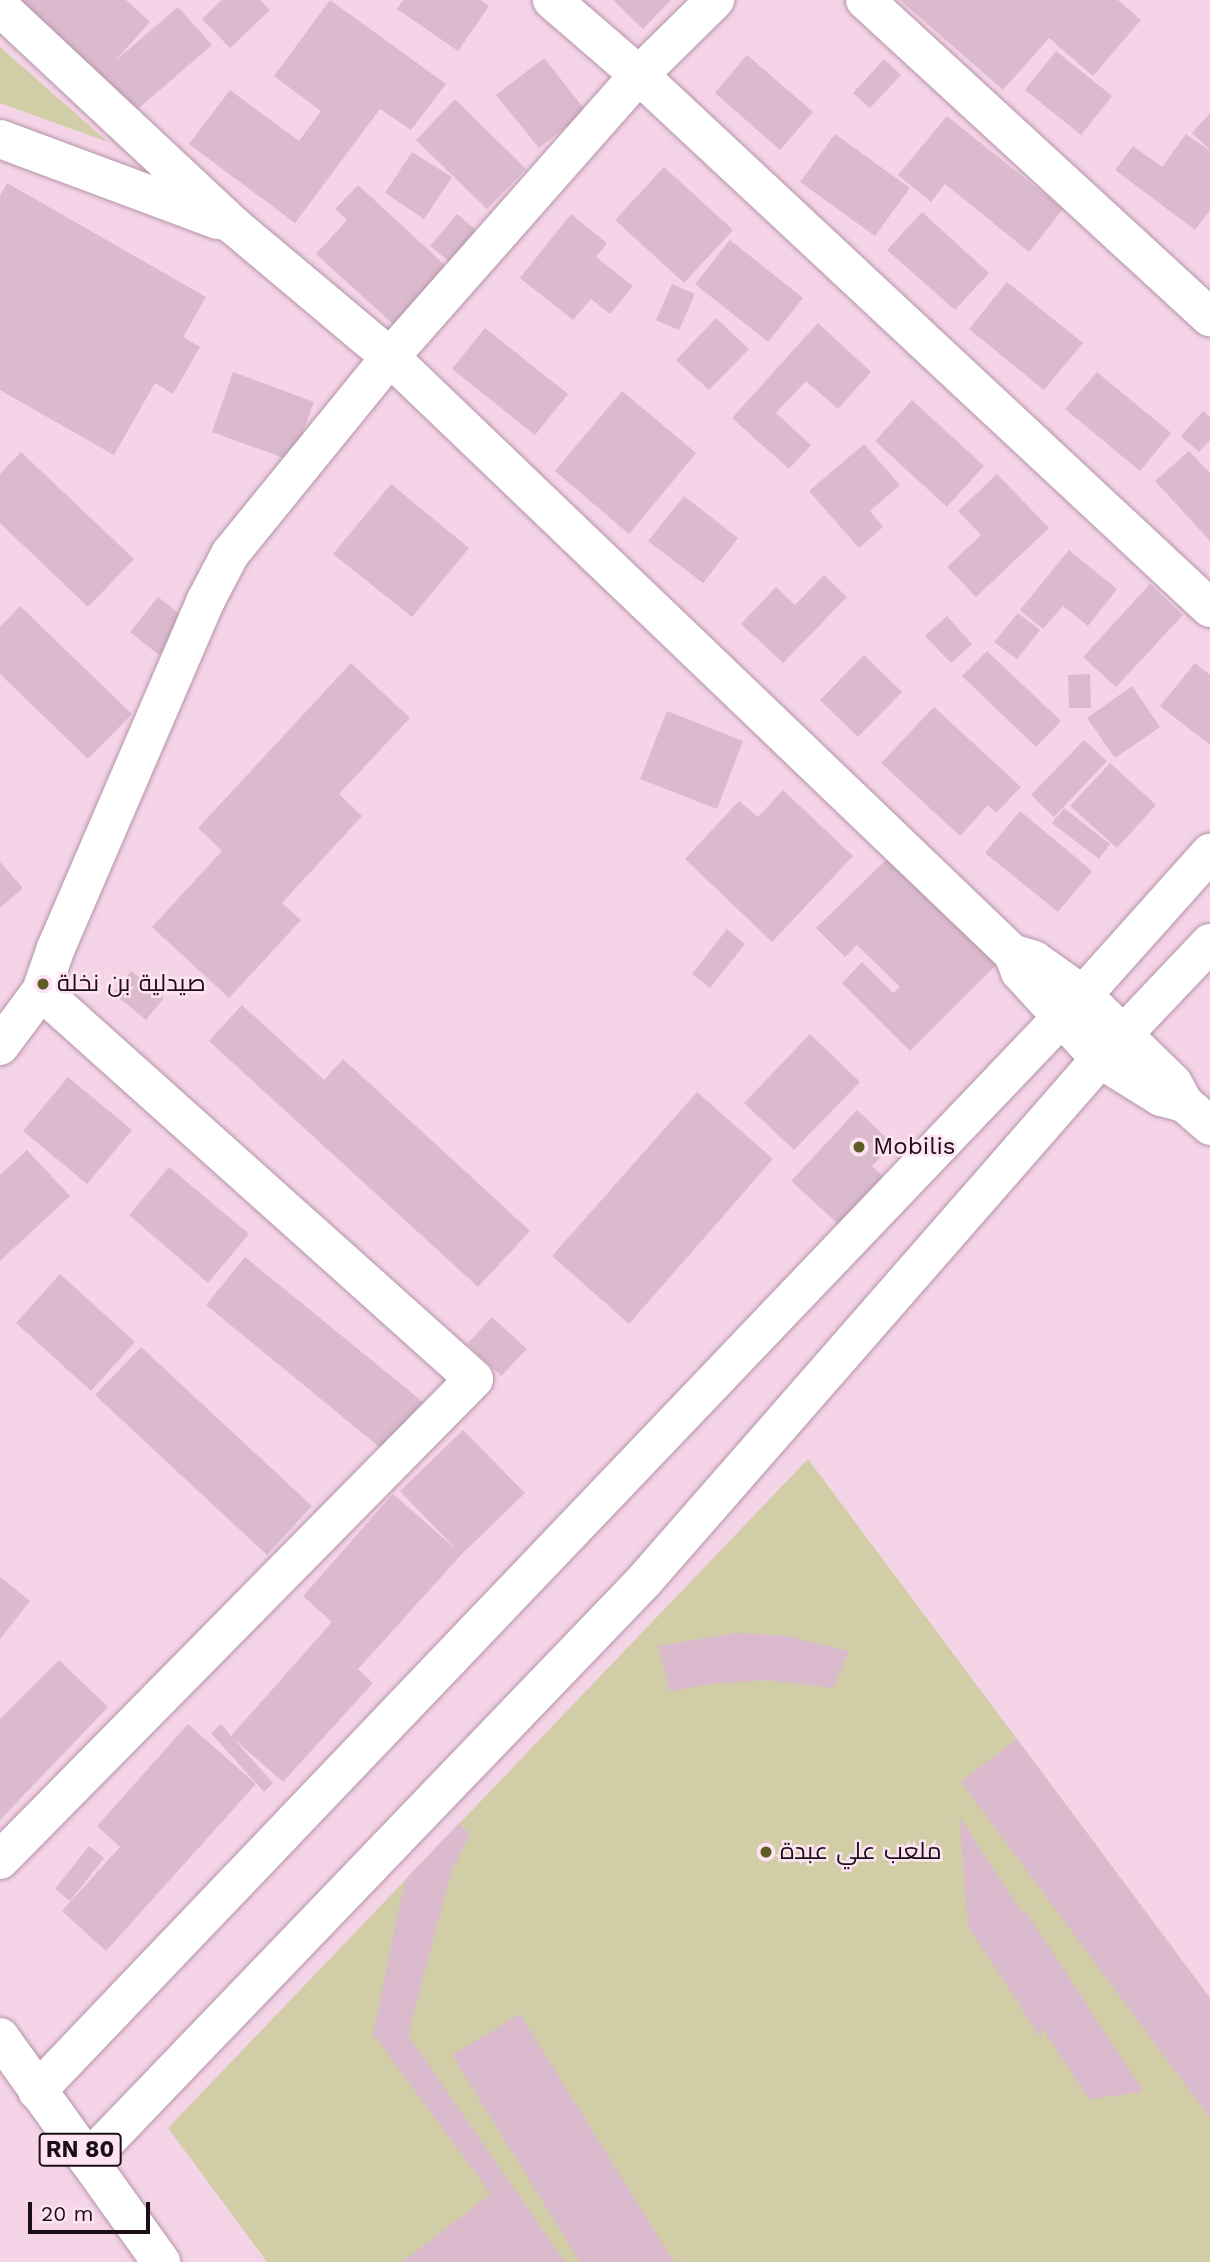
<!DOCTYPE html>
<meta charset="utf-8">
<style>
body{margin:0}
#map{position:relative;width:1210px;height:2262px;overflow:hidden;background:#f5d4e8;font-family:"Work Sans",Cairo,sans-serif}
div>[style]{position:absolute}
[style*='--x']{left:calc(var(--x)*1px);top:calc(var(--y)*1px);width:calc(var(--w)*1px);rotate:calc(var(--a)*1deg)}
.green>*{inset:0;background:#d1cea7}
.building>*{inset:0;background:#dbbace}
.roads{filter:drop-shadow(0 0 2px #b394a7) drop-shadow(0 0 2px #b394a7)}
.street>*{height:38px;margin:-19px;padding:0 19px;transform-origin:19px;border-radius:19px;background:#fff}
.secondary>*{height:38px;margin:-19px;padding:0 19px;transform-origin:19px;border-radius:19px;background:#fff}
.primary>*{height:38px;margin:-19px;padding:0 19px;transform-origin:19px;border-radius:19px;background:#fff}
.dots>*{width:19px;height:19px;translate:-50% -50%;box-sizing:border-box;border:4px solid #fee3f3;border-radius:50%}
span{translate:-50% -50%;white-space:nowrap;text-align:center;line-height:1.15;-webkit-text-stroke:5px #fee3f3;paint-order:stroke}
.shield-label span{padding:2px 5px;background:#fee3f3;border:2px solid;border-radius:5px;-webkit-text-stroke-width:0}
.shield-label{font-size:23px;color:#1a0f16;font-weight:700}
.poi-label{font-size:24px;color:#1a0f16}
.left{translate:0 -50%;text-align:left}
.scale{position:absolute;left:28px;top:2202px;width:122px;height:32px;box-sizing:border-box;border:4px solid #1a0f16;border-top:0;padding-left:9px;font-size:21px;line-height:24px;white-space:nowrap;color:#1a0f16;-webkit-text-stroke:5px #fee3f3;paint-order:stroke}
</style>
<div id="map">
<div class="green">
<i style="clip-path:polygon(0 47px,108px 142px,0 103px)"></i>
<i style="clip-path:polygon(808px 1459px,1210px 1998px,1210px 2262px,267px 2262px,168px 2128px)"></i>
</div>
<div class="building">
<i style="clip-path:polygon(13px 0,126px 0,150px 22px,115px 61px,178px 7px,212px 45px,132px 114px)"></i>
<i style="clip-path:polygon(222px 0,260px 0,270px 10px,230px 48px,202px 19px)"></i>
<i style="clip-path:polygon(330px 0,446px 84px,411px 130px,380px 109px,295px 223px,189px 144px,230px 90px,299px 141px,321px 111px,274px 76px)"></i>
<i style="clip-path:polygon(403px 0,480px 0,489px 6px,458px 51px,397px 9px)"></i>
<i style="clip-path:polygon(613px 0,671px 0,643px 29px)"></i>
<i style="clip-path:polygon(900px 0,1118px 0,1141px 20px,1093px 76px,1049px 38px,1003px 90px)"></i>
<i style="clip-path:polygon(1056px 51px,1112px 96px,1081px 135px,1025px 90px)"></i>
<i style="clip-path:polygon(747px 55px,813px 112px,780px 150px,715px 93px)"></i>
<i style="clip-path:polygon(544px 58px,586px 111px,539px 148px,496px 95px)"></i>
<i style="clip-path:polygon(884px 59px,901px 75px,870px 108px,853px 93px)"></i>
<i style="clip-path:polygon(455px 99px,526px 169px,487px 209px,416px 140px)"></i>
<i style="clip-path:polygon(1210px 113px,1210px 150px,1192px 133px)"></i>
<i style="clip-path:polygon(947px 116px,1063px 209px,1029px 252px,945px 184px,931px 202px,898px 175px)"></i>
<i style="clip-path:polygon(835px 134px,910px 188px,875px 236px,800px 182px)"></i>
<i style="clip-path:polygon(1186px 134px,1210px 151px,1210px 210px,1195px 230px,1115px 170px,1133px 146px,1162px 167px)"></i>
<i style="clip-path:polygon(412px 152px,452px 177px,424px 219px,385px 193px)"></i>
<i style="clip-path:polygon(664px 167px,733px 230px,684px 283px,615px 220px)"></i>
<i style="clip-path:polygon(7px 183px,206px 297px,183px 337px,200px 347px,173px 394px,155px 383px,114px 455px,0 390px,0 196px)"></i>
<i style="clip-path:polygon(358px 185px,458px 277px,405px 335px,316px 254px,347px 220px,335px 209px)"></i>
<i style="clip-path:polygon(922px 212px,989px 273px,955px 310px,887px 250px)"></i>
<i style="clip-path:polygon(457px 214px,481px 234px,455px 266px,430px 246px)"></i>
<i style="clip-path:polygon(571px 214px,607px 243px,596px 257px,633px 286px,610px 314px,591px 299px,573px 320px,520px 278px)"></i>
<i style="clip-path:polygon(730px 240px,803px 298px,768px 342px,695px 284px)"></i>
<i style="clip-path:polygon(1007px 282px,1083px 343px,1044px 390px,969px 329px)"></i>
<i style="clip-path:polygon(672px 284px,695px 294px,679px 330px,656px 320px)"></i>
<i style="clip-path:polygon(716px 318px,749px 349px,709px 390px,676px 360px)"></i>
<i style="clip-path:polygon(818px 323px,871px 372px,838px 409px,806px 381px,776px 413px,811px 445px,789px 469px,732px 418px)"></i>
<i style="clip-path:polygon(485px 328px,568px 394px,535px 435px,452px 369px)"></i>
<i style="clip-path:polygon(233px 372px,314px 402px,292px 461px,212px 432px)"></i>
<i style="clip-path:polygon(1097px 372px,1171px 433px,1140px 471px,1065px 409px)"></i>
<i style="clip-path:polygon(622px 391px,696px 453px,629px 534px,555px 471px)"></i>
<i style="clip-path:polygon(912px 400px,984px 466px,947px 507px,875px 441px)"></i>
<i style="clip-path:polygon(1203px 411px,1210px 417px,1210px 440px,1199px 452px,1181px 436px)"></i>
<i style="clip-path:polygon(864px 444px,900px 485px,870px 511px,883px 527px,859px 548px,809px 491px)"></i>
<i style="clip-path:polygon(1189px 451px,1210px 473px,1210px 541px,1155px 481px)"></i>
<i style="clip-path:polygon(21px 452px,134px 559px,88px 607px,0 523px,0 474px)"></i>
<i style="clip-path:polygon(997px 474px,1049px 528px,976px 597px,947px 567px,981px 535px,958px 511px)"></i>
<i style="clip-path:polygon(391px 484px,469px 548px,412px 617px,333px 554px)"></i>
<i style="clip-path:polygon(684px 496px,738px 538px,703px 583px,648px 541px)"></i>
<i style="clip-path:polygon(1069px 550px,1117px 589px,1088px 626px,1063px 606px,1043px 629px,1020px 610px)"></i>
<i style="clip-path:polygon(824px 575px,847px 597px,783px 663px,741px 624px,776px 587px,795px 605px)"></i>
<i style="clip-path:polygon(1150px 584px,1183px 615px,1116px 687px,1083px 657px)"></i>
<i style="clip-path:polygon(158px 597px,187px 620px,159px 655px,130px 632px)"></i>
<i style="clip-path:polygon(20px 606px,132px 714px,88px 759px,0 674px,0 627px)"></i>
<i style="clip-path:polygon(1018px 613px,1040px 630px,1017px 659px,994px 642px)"></i>
<i style="clip-path:polygon(947px 616px,972px 644px,951px 663px,925px 636px)"></i>
<i style="clip-path:polygon(987px 651px,1061px 721px,1036px 747px,962px 676px)"></i>
<i style="clip-path:polygon(864px 655px,902px 692px,858px 737px,820px 700px)"></i>
<i style="clip-path:polygon(351px 663px,410px 718px,339px 794px,362px 816px,282px 903px,301px 920px,229px 998px,152px 927px,222px 851px,198px 828px)"></i>
<i style="clip-path:polygon(1195px 663px,1210px 675px,1210px 745px,1160px 706px)"></i>
<i style="clip-path:polygon(1090px 674px,1091px 708px,1069px 708px,1068px 675px)"></i>
<i style="clip-path:polygon(1132px 686px,1160px 727px,1115px 758px,1087px 718px)"></i>
<i style="clip-path:polygon(934px 707px,1021px 787px,996px 813px,988px 805px,960px 836px,881px 763px)"></i>
<i style="clip-path:polygon(667px 711px,743px 741px,717px 809px,640px 779px)"></i>
<i style="clip-path:polygon(1084px 740px,1107px 761px,1054px 817px,1031px 795px)"></i>
<i style="clip-path:polygon(1110px 763px,1156px 805px,1117px 848px,1070px 806px)"></i>
<i style="clip-path:polygon(783px 790px,853px 856px,772px 942px,685px 859px,739px 801px,758px 817px)"></i>
<i style="clip-path:polygon(1064px 808px,1110px 844px,1099px 859px,1052px 823px)"></i>
<i style="clip-path:polygon(1020px 811px,1092px 871px,1058px 912px,985px 853px)"></i>
<i style="clip-path:polygon(891px 855px,999px 962px,910px 1051px,842px 983px,862px 962px,893px 993px,900px 987px,857px 945px,845px 957px,816px 928px)"></i>
<i style="clip-path:polygon(0 862px,23px 888px,0 908px)"></i>
<i style="clip-path:polygon(727px 929px,745px 944px,710px 988px,692px 974px)"></i>
<i style="clip-path:polygon(131px 971px,164px 998px,146px 1020px,113px 993px)"></i>
<i style="clip-path:polygon(242px 1005px,324px 1080px,343px 1059px,530px 1231px,478px 1287px,209px 1041px)"></i>
<i style="clip-path:polygon(810px 1034px,860px 1082px,794px 1150px,744px 1103px)"></i>
<i style="clip-path:polygon(68px 1077px,132px 1130px,87px 1184px,23px 1131px)"></i>
<i style="clip-path:polygon(697px 1092px,773px 1159px,629px 1324px,552px 1256px)"></i>
<i style="clip-path:polygon(857px 1110px,893px 1144px,872px 1166px,892px 1185px,848px 1233px,791px 1181px)"></i>
<i style="clip-path:polygon(27px 1150px,70px 1196px,0 1261px,0 1175px)"></i>
<i style="clip-path:polygon(169px 1167px,249px 1234px,208px 1283px,129px 1215px)"></i>
<i style="clip-path:polygon(245px 1257px,423px 1402px,383px 1450px,206px 1305px)"></i>
<i style="clip-path:polygon(60px 1274px,135px 1342px,91px 1391px,16px 1323px)"></i>
<i style="clip-path:polygon(492px 1317px,527px 1349px,501px 1376px,467px 1344px)"></i>
<i style="clip-path:polygon(141px 1347px,312px 1506px,267px 1555px,95px 1395px)"></i>
<i style="clip-path:polygon(463px 1430px,525px 1493px,461px 1555px,358px 1669px,373px 1683px,283px 1782px,233px 1738px,273px 1783px,264px 1792px,211px 1733px,221px 1724px,231px 1736px,332px 1622px,303px 1596px,393px 1494px,457px 1550px,400px 1491px)"></i>
<i style="clip-path:polygon(0 1577px,30px 1601px,0 1639px)"></i>
<i style="clip-path:polygon(736px 1633px,787px 1636px,849px 1651px,833px 1688px,766px 1680px,713px 1684px,670px 1691px,658px 1646px)"></i>
<i style="clip-path:polygon(59px 1660px,108px 1707px,0 1820px,0 1719px)"></i>
<i style="clip-path:polygon(188px 1724px,256px 1784px,106px 1951px,62px 1911px,120px 1847px,97px 1826px)"></i>
<i style="clip-path:polygon(1017px 1739px,1210px 1998px,1210px 2118px,961px 1782px)"></i>
<i style="clip-path:polygon(959px 1816px,1025px 1917px,1024px 1909px,1141px 2087px,1141px 2092px,1089px 2099px,1041px 2027px,1042px 2040px,968px 1926px)"></i>
<i style="clip-path:polygon(459px 1823px,470px 1834px,451px 1873px,408px 2035px,565px 2262px,402px 2262px,491px 2194px,373px 2034px,405px 1880px)"></i>
<i style="clip-path:polygon(89px 1846px,104px 1858px,70px 1901px,55px 1889px)"></i>
<i style="clip-path:polygon(520px 2014px,674px 2262px,580px 2262px,452px 2055px)"></i>
</div>
<div class="roads">
<div class="street">
<i style="--x:552;--y:0;--w:115;--a:40.8"></i>
<i style="--x:639;--y:75;--w:781;--a:43.03"></i>
<i style="--x:865;--y:0;--w:469;--a:42.6"></i>
<i style="--x:0;--y:7;--w:320;--a:43.1"></i>
<i style="--x:234;--y:226;--w:204;--a:40"></i>
<i style="--x:390;--y:357;--w:863;--a:43.78"></i>
<i style="--x:1013;--y:954;--w:19;--a:69"></i>
<i style="--x:1020;--y:972;--w:118;--a:47.4"></i>
<i style="--x:1100;--y:1059;--w:72;--a:31.9"></i>
<i style="--x:1161;--y:1097;--w:24;--a:15"></i>
<i style="--x:0;--y:139;--w:233;--a:20.4"></i>
<i style="--x:1018;--y:955;--w:17;--a:17"></i>
<i style="--x:1034;--y:960;--w:60;--a:35.5"></i>
<i style="--x:1083;--y:995;--w:126;--a:44.4"></i>
<i style="--x:1173;--y:1083;--w:23;--a:61"></i>
<i style="--x:1184;--y:1103;--w:35;--a:41"></i>
<i style="--x:0;--y:1046;--w:69;--a:-53.3"></i>
<i style="--x:41;--y:991;--w:46;--a:-70.8"></i>
<i style="--x:56;--y:948;--w:379;--a:-66.7"></i>
<i style="--x:206;--y:600;--w:52;--a:-62.4"></i>
<i style="--x:230;--y:554;--w:254;--a:-50.9"></i>
<i style="--x:390;--y:357;--w:376;--a:-48.6"></i>
<i style="--x:639;--y:75;--w:107;--a:-44.6"></i>
<i style="--x:0;--y:1860;--w:675;--a:-45.42"></i>
<i style="--x:474;--y:1379;--w:581;--a:-138.14"></i>
</div>
<div class="secondary">
<i style="--x:37;--y:2091;--w:1515;--a:-46.34"></i>
<i style="--x:1083;--y:995;--w:191;--a:-48.2"></i>
<i style="--x:88;--y:2160;--w:803;--a:-46.16"></i>
<i style="--x:644;--y:1581;--w:693;--a:-48.86"></i>
<i style="--x:1100;--y:1059;--w:160;--a:-46.5"></i>
</div>
<div class="primary">
<i style="--x:0;--y:2037;--w:277;--a:54.4"></i>
</div>
</div>
<div class="dots">
<i style="left:43px;top:984px;background:#5f5b27"></i>
<i style="left:859px;top:1147px;background:#5f5b27"></i>
<i style="left:766px;top:1852px;background:#5f5b27"></i>
</div>
<div class="shield-label">
<span style="left:80px;top:2150px">RN 80</span>
</div>
<div class="poi-label">
<span class="left" style="left:57px;top:984px">صيدلية بن نخلة</span>
<span class="left" style="left:873px;top:1147px">Mobilis</span>
<span class="left" style="left:780px;top:1852px">ملعب علي عبدة</span>
</div>
<div class="scale">20 m</div>
</div>
